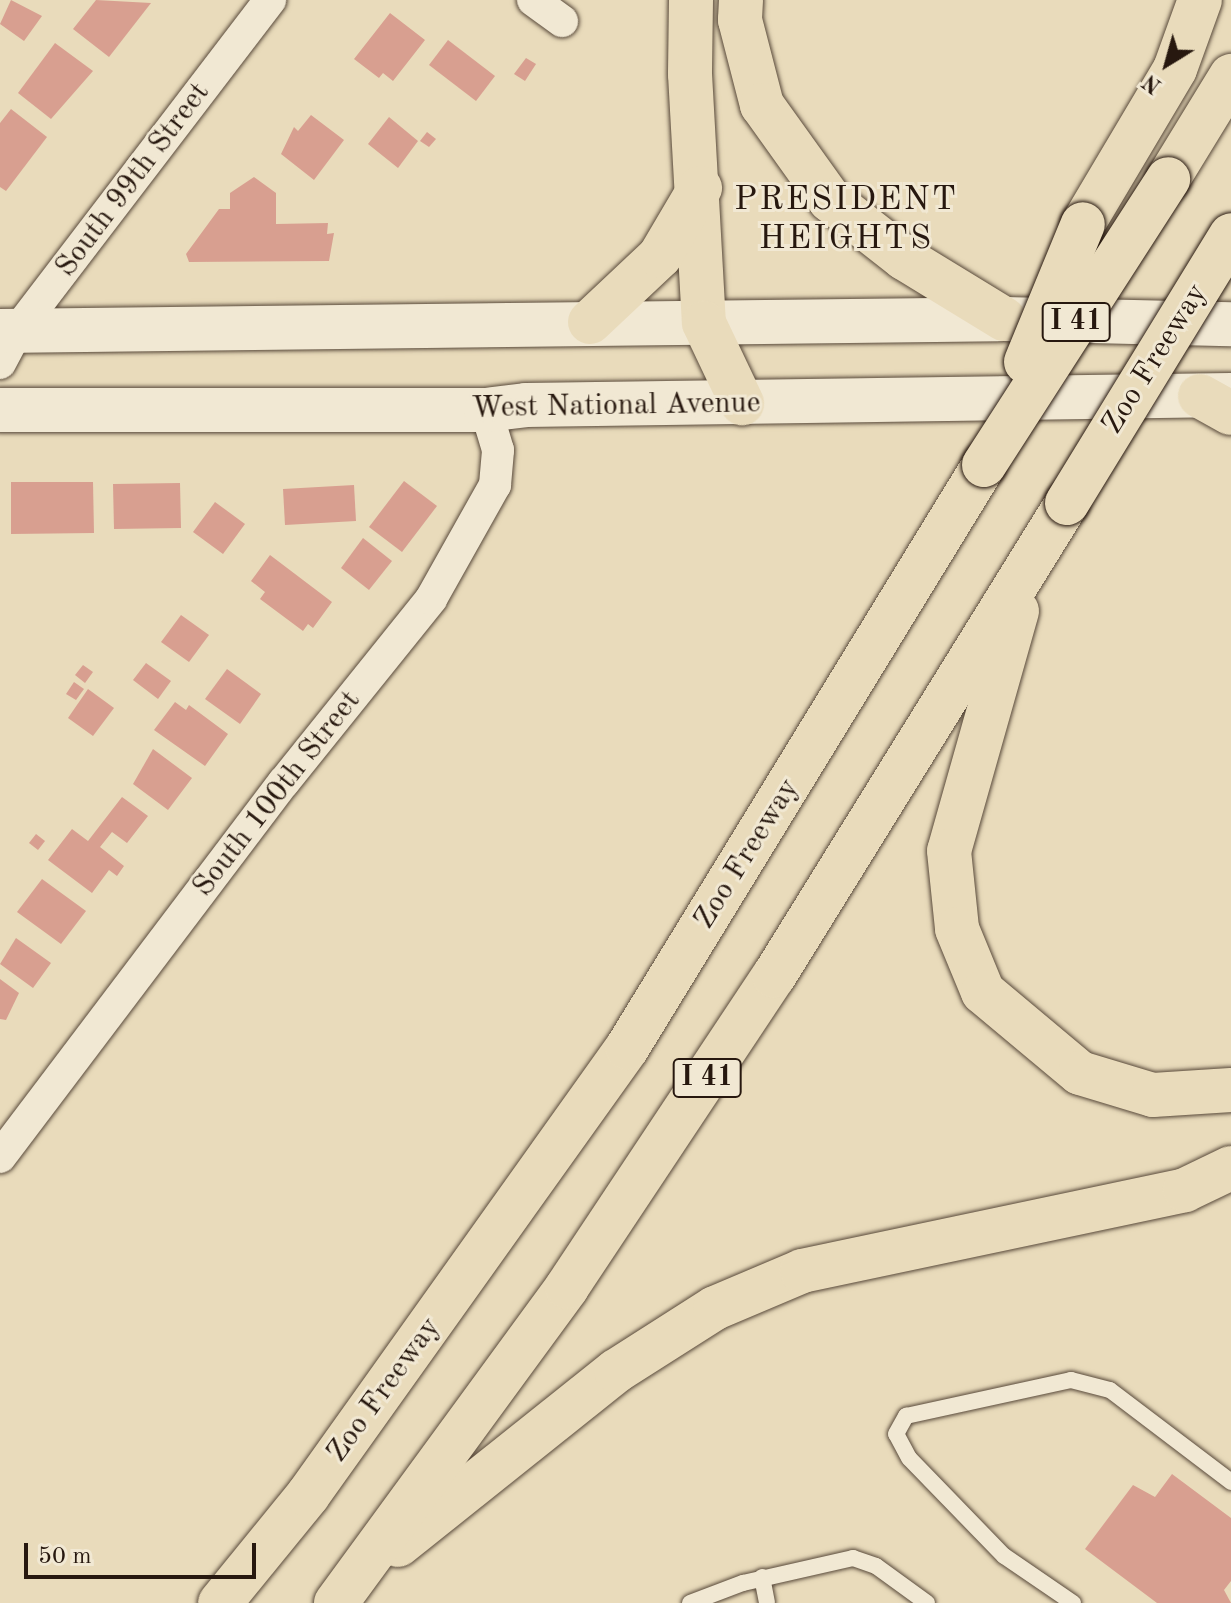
<!DOCTYPE html>
<style>
body{margin:0}
#map{position:relative;width:1231px;height:1603px;overflow:hidden;background:#e9dbbb;font-family:"Old Standard TT",serif}
div>[style]{position:absolute}
[style*='--x']{left:calc(var(--x)*1px);top:calc(var(--y)*1px);width:calc(var(--w)*1px);rotate:calc(var(--a)*1deg)}
.building>*{inset:0;background:#d89f90}
.roads{filter:drop-shadow(0 0 2px #58493a) drop-shadow(0 0 2px #58493a)}
.service>*{height:16px;margin:-8px;padding:0 8px;transform-origin:8px;border-radius:8px;background:#f1e8d3}
.minor>*{height:32px;margin:-16px;padding:0 16px;transform-origin:16px;border-radius:16px;background:#f1e8d3}
.secondary>*{height:44px;margin:-22px;padding:0 22px;transform-origin:22px;border-radius:22px;background:#f1e8d3}
.motorway>*{height:44px;margin:-22px;padding:0 22px;transform-origin:22px;border-radius:22px;background:#e9dbbb}
.bridges{filter:drop-shadow(0 0 2px #27180f) drop-shadow(0 0 2px #27180f)}
.motorway-bridge>*{height:44px;margin:-22px;padding:0 22px;transform-origin:22px;border-radius:22px;background:#e9dbbb}
span{translate:-50% -50%;white-space:nowrap;text-align:center;line-height:1.15;-webkit-text-stroke:6px #f1e8d3;paint-order:stroke}
.shield-label span{padding:2px 6px;background:#f1e8d3;border:2px solid;border-radius:6px;-webkit-text-stroke-width:0}
.shield-label{font-size:28px;color:#27180f;font-weight:700}
.street-label{font-size:30px;color:#27180f}
.quarter-label{font-size:34px;color:#27180f;letter-spacing:2px}
.north{position:absolute;left:1127px;top:24px;width:80px;height:80px;-webkit-text-stroke:6px #f1e8d3;paint-order:stroke;rotate:217deg;font-size:22px;font-weight:700;line-height:32px;text-align:center;color:#27180f}
.north::after{content:'';display:block;margin:auto;width:28px;height:36px;background:#27180f;clip-path:polygon(50% 0,100% 100%,50% 72%,0 100%)}
.scale{position:absolute;left:24px;top:1543px;width:232px;height:36px;box-sizing:border-box;border:4px solid #27180f;border-top:0;padding-left:10px;font-size:24px;line-height:28px;white-space:nowrap;color:#27180f;-webkit-text-stroke:6px #f1e8d3;paint-order:stroke}
</style>
<div id="map">
<div class="building">
<i style="clip-path:polygon(11px 0,42px 16px,24px 41px,0 24px)"></i>
<i style="clip-path:polygon(96px 0,151px 3px,109px 57px,73px 29px)"></i>
<i style="clip-path:polygon(390px 13px,425px 40px,393px 81px,383px 73px,379px 78px,354px 59px)"></i>
<i style="clip-path:polygon(448px 40px,495px 76px,476px 101px,429px 65px)"></i>
<i style="clip-path:polygon(55px 43px,93px 71px,51px 119px,18px 93px)"></i>
<i style="clip-path:polygon(526px 58px,536px 64px,525px 81px,514px 74px)"></i>
<i style="clip-path:polygon(11px 109px,47px 137px,6px 191px,0 187px,0 123px)"></i>
<i style="clip-path:polygon(311px 115px,344px 140px,314px 180px,281px 154px,294px 127px,298px 131px)"></i>
<i style="clip-path:polygon(389px 117px,418px 141px,398px 168px,368px 144px)"></i>
<i style="clip-path:polygon(427px 132px,436px 139px,429px 147px,420px 141px)"></i>
<i style="clip-path:polygon(254px 177px,276px 193px,276px 224px,328px 223px,327px 234px,334px 233px,329px 261px,189px 262px,186px 254px,219px 209px,230px 209px,230px 193px)"></i>
<i style="clip-path:polygon(404px 481px,437px 506px,402px 552px,369px 527px)"></i>
<i style="clip-path:polygon(11px 482px,93px 482px,94px 533px,11px 534px)"></i>
<i style="clip-path:polygon(180px 483px,181px 528px,114px 529px,113px 484px)"></i>
<i style="clip-path:polygon(354px 485px,356px 521px,285px 525px,283px 489px)"></i>
<i style="clip-path:polygon(215px 502px,245px 524px,223px 554px,193px 532px)"></i>
<i style="clip-path:polygon(363px 538px,392px 561px,369px 590px,341px 568px)"></i>
<i style="clip-path:polygon(270px 555px,332px 602px,313px 628px,308px 624px,303px 631px,260px 599px,265px 592px,251px 581px)"></i>
<i style="clip-path:polygon(181px 615px,209px 635px,189px 662px,161px 642px)"></i>
<i style="clip-path:polygon(146px 663px,171px 681px,158px 699px,133px 680px)"></i>
<i style="clip-path:polygon(83px 665px,93px 672px,85px 683px,75px 675px)"></i>
<i style="clip-path:polygon(227px 669px,261px 694px,240px 724px,205px 699px)"></i>
<i style="clip-path:polygon(74px 682px,84px 689px,76px 700px,66px 694px)"></i>
<i style="clip-path:polygon(88px 689px,114px 708px,93px 736px,68px 718px)"></i>
<i style="clip-path:polygon(175px 702px,186px 710px,189px 705px,228px 734px,205px 766px,154px 730px)"></i>
<i style="clip-path:polygon(153px 749px,192px 778px,168px 810px,133px 784px)"></i>
<i style="clip-path:polygon(122px 797px,148px 816px,127px 843px,112px 832px,100px 847px,124px 866px,117px 876px,109px 870px,92px 893px,48px 860px,72px 829px,88px 841px)"></i>
<i style="clip-path:polygon(36px 834px,45px 841px,38px 850px,29px 843px)"></i>
<i style="clip-path:polygon(42px 879px,86px 911px,61px 944px,17px 912px)"></i>
<i style="clip-path:polygon(16px 938px,51px 963px,33px 988px,0 964px)"></i>
<i style="clip-path:polygon(0 979px,19px 993px,6px 1020px,0 1019px)"></i>
<i style="clip-path:polygon(1172px 1474px,1231px 1518px,1231px 1581px,1224px 1590px,1231px 1603px,1157px 1603px,1085px 1549px,1133px 1485px,1155px 1497px)"></i>
</div>
<div class="roads">
<div class="service">
<i style="--x:762;--y:1577;--w:26;--a:79"></i>
<i style="--x:690;--y:1603;--w:57;--a:-20.7"></i>
<i style="--x:743;--y:1583;--w:113;--a:-12.8"></i>
<i style="--x:853;--y:1558;--w:24;--a:19"></i>
<i style="--x:876;--y:1566;--w:63;--a:36"></i>
<i style="--x:1073;--y:1603;--w:83;--a:-145.7"></i>
<i style="--x:1004;--y:1556;--w:136;--a:-134.1"></i>
<i style="--x:909;--y:1458;--w:27;--a:-118"></i>
<i style="--x:896;--y:1434;--w:21;--a:-61"></i>
<i style="--x:906;--y:1416;--w:169;--a:-12.3"></i>
<i style="--x:1071;--y:1380;--w:40;--a:14.4"></i>
<i style="--x:1110;--y:1390;--w:152;--a:37.2"></i>
</div>
<div class="minor">
<i style="--x:533;--y:0;--w:36;--a:36"></i>
<i style="--x:0;--y:363;--w:36;--a:-62"></i>
<i style="--x:17;--y:331;--w:417;--a:-52.6"></i>
<i style="--x:0;--y:1157;--w:470;--a:-52.9"></i>
<i style="--x:284;--y:782;--w:235;--a:-51.2"></i>
<i style="--x:431;--y:599;--w:131;--a:-60.7"></i>
<i style="--x:495;--y:485;--w:35;--a:-85"></i>
<i style="--x:498;--y:450;--w:42;--a:-106.7"></i>
</div>
<div class="secondary">
<i style="--x:0;--y:331;--w:1004;--a:-0.68"></i>
<i style="--x:1004;--y:319;--w:227;--a:1.3"></i>
<i style="--x:0;--y:410;--w:486;--a:0"></i>
<i style="--x:486;--y:410;--w:40;--a:-7.1"></i>
<i style="--x:526;--y:405;--w:705;--a:-0.81"></i>
</div>
<div class="motorway">
<i style="--x:691;--y:0;--w:74;--a:90.8"></i>
<i style="--x:690;--y:74;--w:249;--a:86.8"></i>
<i style="--x:704;--y:323;--w:89;--a:64.6"></i>
<i style="--x:741;--y:0;--w:20;--a:93"></i>
<i style="--x:740;--y:20;--w:88;--a:75.5"></i>
<i style="--x:762;--y:105;--w:117;--a:54.4"></i>
<i style="--x:830;--y:200;--w:94;--a:38.1"></i>
<i style="--x:904;--y:258;--w:117;--a:31.4"></i>
<i style="--x:1168;--y:179;--w:121;--a:-58.5"></i>
<i style="--x:1083;--y:224;--w:180;--a:-59.3"></i>
<i style="--x:1175;--y:69;--w:73;--a:-70.1"></i>
<i style="--x:590;--y:322;--w:96;--a:-43.3"></i>
<i style="--x:660;--y:256;--w:79;--a:-59.5"></i>
<i style="--x:1200;--y:396;--w:35;--a:29"></i>
<i style="--x:1017;--y:611;--w:249;--a:105.8"></i>
<i style="--x:949;--y:851;--w:78;--a:84.1"></i>
<i style="--x:957;--y:929;--w:68;--a:67.6"></i>
<i style="--x:983;--y:992;--w:126;--a:39.9"></i>
<i style="--x:1080;--y:1073;--w:76;--a:16.8"></i>
<i style="--x:1153;--y:1095;--w:78;--a:-3.7"></i>
<i style="--x:398;--y:1545;--w:279;--a:-38.6"></i>
<i style="--x:616;--y:1371;--w:117;--a:-32.5"></i>
<i style="--x:715;--y:1308;--w:95;--a:-23"></i>
<i style="--x:802;--y:1271;--w:391;--a:-11.9"></i>
<i style="--x:1185;--y:1190;--w:51;--a:-25.6"></i>
<i style="--x:220;--y:1603;--w:139;--a:-50.8"></i>
<i style="--x:308;--y:1495;--w:549;--a:-54.49"></i>
<i style="--x:627;--y:1048;--w:684;--a:-58.52"></i>
<i style="--x:336;--y:1603;--w:391;--a:-53.8"></i>
<i style="--x:567;--y:1287;--w:374;--a:-56.4"></i>
<i style="--x:774;--y:976;--w:556;--a:-58.22"></i>
</div>
</div>
<div class="bridges">
<div class="motorway-bridge">
<i style="--x:1026;--y:362;--w:149;--a:-67.6"></i>
<i style="--x:984;--y:465;--w:340;--a:-57.2"></i>
<i style="--x:1067;--y:503;--w:314;--a:-58.5"></i>
</div>
</div>
<div class="shield-label">
<span style="left:1076px;top:322px">I 41</span>
<span style="left:707px;top:1078px">I 41</span>
</div>
<div class="street-label">
<span style="left:133px;top:180px;rotate:-53deg">South 99th Street</span>
<span style="left:1155px;top:359px;rotate:-58deg">Zoo Freeway</span>
<span style="left:616px;top:406px;rotate:-1deg">West National Avenue</span>
<span style="left:277px;top:794px;rotate:-52deg">South 100th Street</span>
<span style="left:747px;top:854px;rotate:-58deg">Zoo Freeway</span>
<span style="left:384px;top:1390px;rotate:-54deg">Zoo Freeway</span>
</div>
<div class="quarter-label">
<span style="left:846px;top:220px">PRESIDENT<br>HEIGHTS</span>
</div>
<div class="north">N</div>
<div class="scale">50 m</div>
</div>
